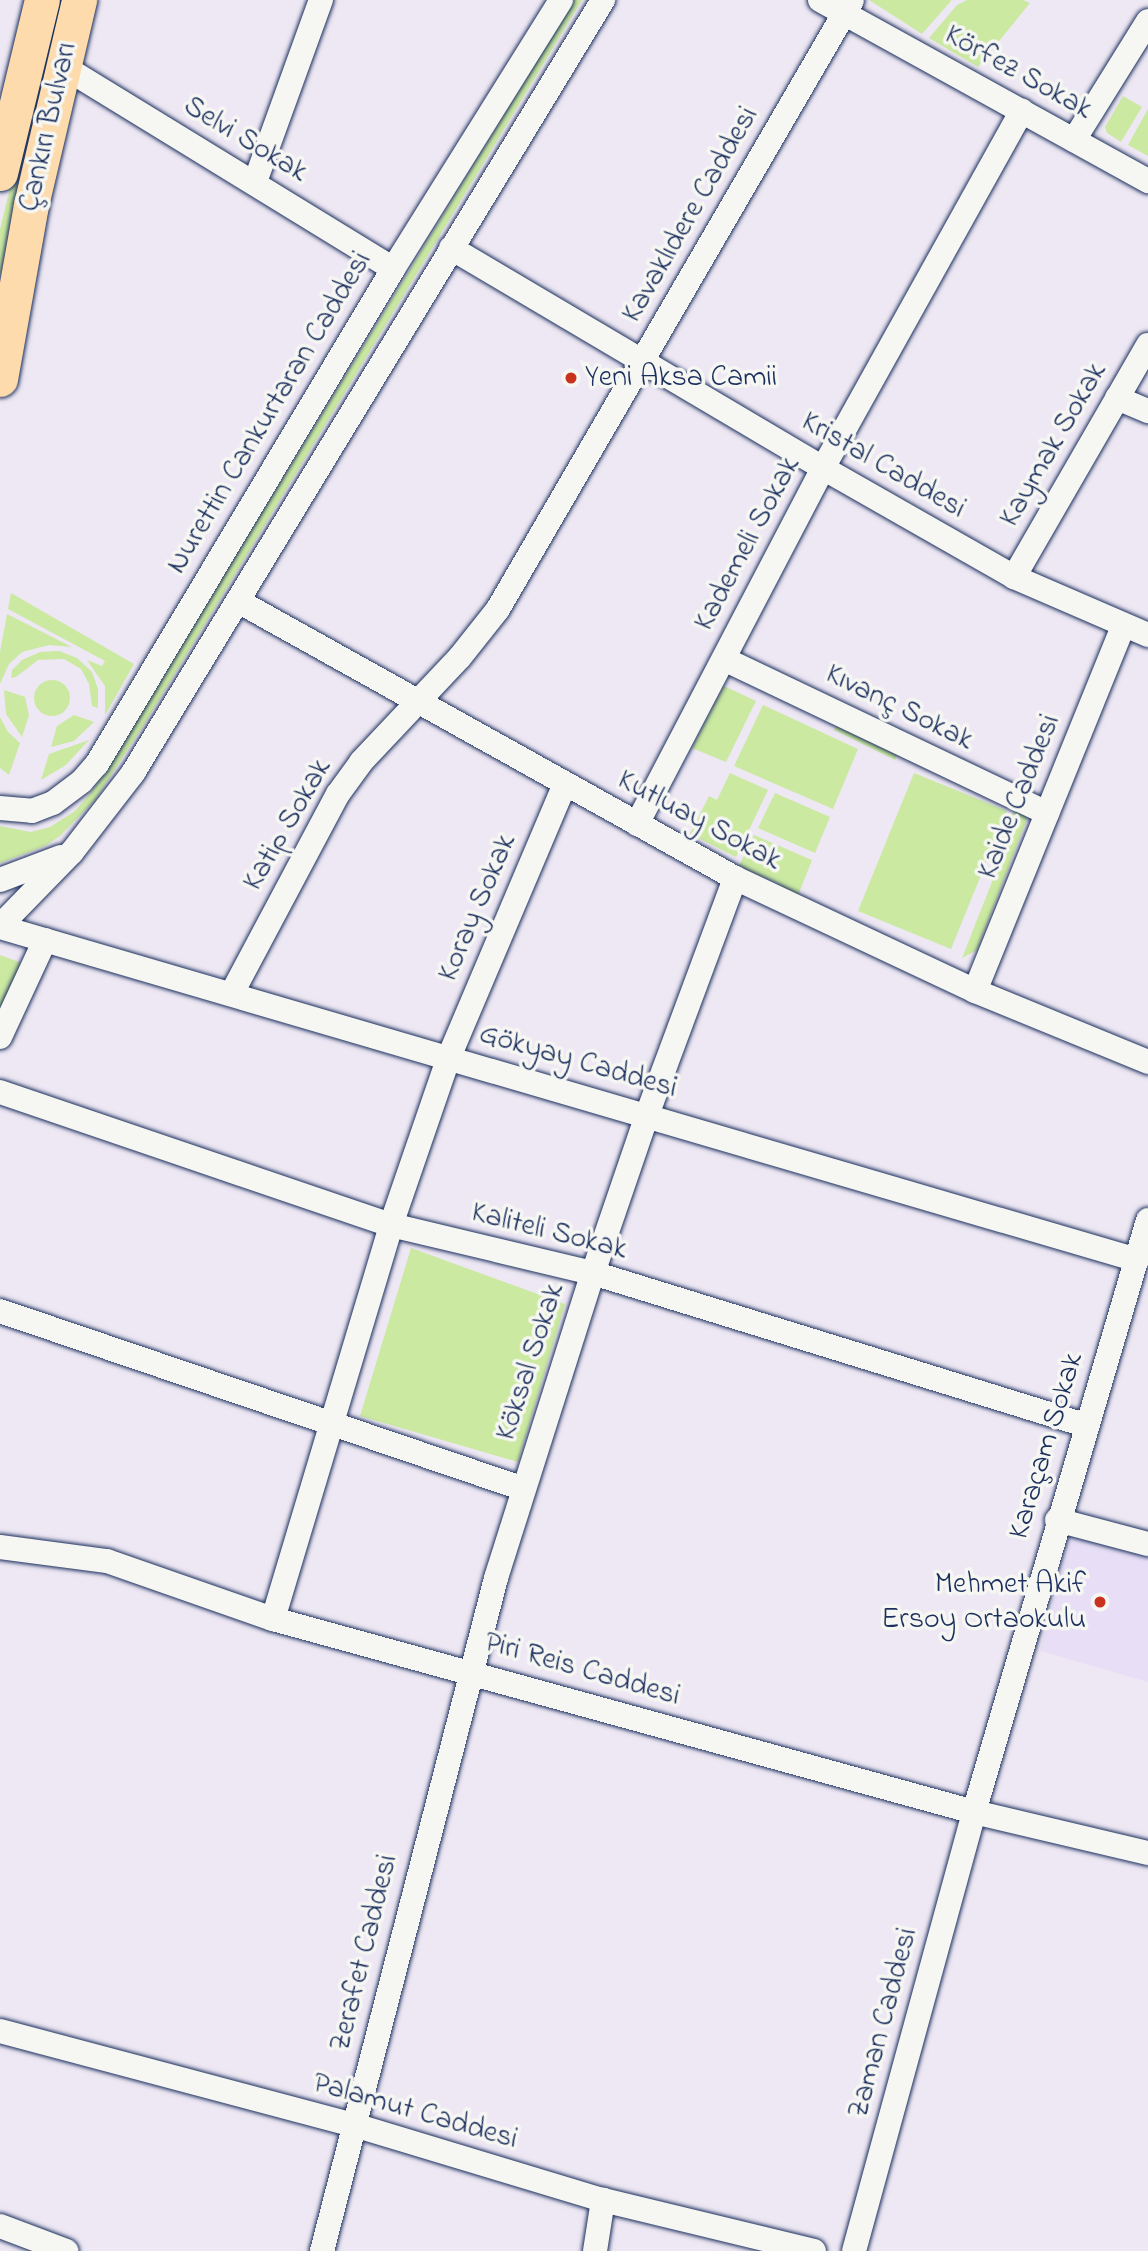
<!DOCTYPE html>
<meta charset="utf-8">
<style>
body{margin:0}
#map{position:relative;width:1148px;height:2251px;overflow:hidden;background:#eee8f4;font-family:"Indie Flower",sans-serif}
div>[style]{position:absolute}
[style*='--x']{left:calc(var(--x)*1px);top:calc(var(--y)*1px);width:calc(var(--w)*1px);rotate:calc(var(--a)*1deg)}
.built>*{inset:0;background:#e8dff6}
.green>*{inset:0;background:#cbe9a1}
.round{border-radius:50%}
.roads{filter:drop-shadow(0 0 2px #1b2f5e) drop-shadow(0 0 2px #1b2f5e)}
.minor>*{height:24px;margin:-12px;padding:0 12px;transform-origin:12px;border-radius:12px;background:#f6f6f2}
.highway>*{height:35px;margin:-17.5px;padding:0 17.5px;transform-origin:17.5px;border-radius:17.5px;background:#fddbac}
.dots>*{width:19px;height:19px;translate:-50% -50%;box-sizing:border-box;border:4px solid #f6f6f2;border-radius:50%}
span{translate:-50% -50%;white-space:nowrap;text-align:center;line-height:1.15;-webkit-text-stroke:7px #f6f6f2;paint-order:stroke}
.street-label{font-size:30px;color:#1b2f5e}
.poi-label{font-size:30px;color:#1b2f5e}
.left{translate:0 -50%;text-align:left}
.right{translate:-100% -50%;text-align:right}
</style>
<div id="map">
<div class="built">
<i style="clip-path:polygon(1071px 1532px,1148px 1554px,1148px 1682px,1040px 1651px)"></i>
</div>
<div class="green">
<i style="clip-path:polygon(56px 0,64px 0,0 276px,0 229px)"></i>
<i style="clip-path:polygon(574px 0,582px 0,142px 728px,95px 800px,60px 836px,45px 846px,0 863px,0 826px,31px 832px,50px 827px,75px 811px,93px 790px)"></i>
<i style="clip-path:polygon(869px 0,951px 0,951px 1px,922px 34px)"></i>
<i style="clip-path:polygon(967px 0,1023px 0,1030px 3px,978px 67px,929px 38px,957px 5px)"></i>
<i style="clip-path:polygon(1123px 96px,1142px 107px,1121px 142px,1107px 133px,1105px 127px)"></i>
<i style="clip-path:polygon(1148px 109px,1148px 156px,1128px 145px)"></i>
<i style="clip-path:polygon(11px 593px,134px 664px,105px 715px,105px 686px,87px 660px,102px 666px,105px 661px,8px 609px)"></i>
<i style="clip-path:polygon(7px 614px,72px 647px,49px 645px,22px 652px,9px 664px,0 684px,0 652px)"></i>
<i style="clip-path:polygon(59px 651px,77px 658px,92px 672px,98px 689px,98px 708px,92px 706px,89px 684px,81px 669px,64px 659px,38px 660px,16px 677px,11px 678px,12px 670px,22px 660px,40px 652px)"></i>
<i class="round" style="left:34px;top:680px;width:36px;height:36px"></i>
<i style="clip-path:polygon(724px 686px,756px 701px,726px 762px,692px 748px)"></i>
<i style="clip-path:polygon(4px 690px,25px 697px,29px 715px,22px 737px,6px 714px)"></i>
<i style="clip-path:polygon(763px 705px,858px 749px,833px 809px,734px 766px)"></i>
<i style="clip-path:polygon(74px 715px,94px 722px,74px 741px,51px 747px,57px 726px)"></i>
<i style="clip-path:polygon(0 717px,8px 732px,20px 743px,9px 775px,0 768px)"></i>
<i style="clip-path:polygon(837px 724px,898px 754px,895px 760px,834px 730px)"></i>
<i style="clip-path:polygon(89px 740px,66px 765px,41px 780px,49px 754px)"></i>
<i style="clip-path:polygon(730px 773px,768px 790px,736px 857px,690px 834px,709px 796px,717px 800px)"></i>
<i style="clip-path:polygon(914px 773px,1007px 811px,951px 949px,858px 911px)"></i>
<i style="clip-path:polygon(775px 793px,830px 817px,815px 853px,758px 828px)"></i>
<i style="clip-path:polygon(1015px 809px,1026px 815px,1027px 819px,977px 950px,962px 958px,1016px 821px,1011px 817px)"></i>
<i style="clip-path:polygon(754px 835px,812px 860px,797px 898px,777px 890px,779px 884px,739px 866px)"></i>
<i style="clip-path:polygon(0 955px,27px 965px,0 1021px)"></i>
<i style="clip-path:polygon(411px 1248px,565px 1304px,518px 1462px,360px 1416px)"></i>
</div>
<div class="roads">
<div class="minor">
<i style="--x:820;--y:0;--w:375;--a:28.9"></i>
<i style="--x:64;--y:67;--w:386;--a:31.5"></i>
<i style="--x:1074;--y:140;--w:140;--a:-58.1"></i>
<i style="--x:255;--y:182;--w:194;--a:-70.1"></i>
<i style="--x:451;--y:248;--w:432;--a:30.6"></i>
<i style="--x:823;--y:468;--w:220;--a:29.7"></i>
<i style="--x:1014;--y:577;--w:146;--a:23.4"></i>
<i style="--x:1117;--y:398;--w:34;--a:23"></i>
<i style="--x:1014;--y:577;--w:268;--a:-60"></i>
<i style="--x:238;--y:601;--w:569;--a:29.13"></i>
<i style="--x:735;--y:878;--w:265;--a:25.2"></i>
<i style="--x:975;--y:991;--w:187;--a:22.3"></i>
<i style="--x:724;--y:659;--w:358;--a:25.5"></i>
<i style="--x:0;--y:808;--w:32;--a:5"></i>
<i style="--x:32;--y:811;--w:22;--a:-21"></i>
<i style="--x:53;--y:803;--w:36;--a:-37"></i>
<i style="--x:82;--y:781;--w:23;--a:-49"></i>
<i style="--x:97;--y:764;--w:577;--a:-59.12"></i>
<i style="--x:393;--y:269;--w:317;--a:-58"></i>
<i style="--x:637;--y:824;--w:402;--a:-62.4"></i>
<i style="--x:823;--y:468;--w:409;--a:-60.9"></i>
<i style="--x:0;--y:880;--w:65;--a:-20.7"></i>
<i style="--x:0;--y:926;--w:103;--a:-45.8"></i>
<i style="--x:72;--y:852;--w:100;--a:-52.3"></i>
<i style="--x:133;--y:773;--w:905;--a:-58.7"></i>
<i style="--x:0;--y:927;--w:1185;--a:16.32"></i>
<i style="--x:975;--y:991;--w:394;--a:-67.9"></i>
<i style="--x:232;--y:993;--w:225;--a:-62"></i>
<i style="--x:338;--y:794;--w:39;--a:-54"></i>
<i style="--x:361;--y:762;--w:144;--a:-46.7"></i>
<i style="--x:460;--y:657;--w:61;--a:-51.6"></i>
<i style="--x:498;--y:609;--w:704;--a:-59.83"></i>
<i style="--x:0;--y:1037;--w:107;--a:-65.1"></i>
<i style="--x:0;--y:1092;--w:413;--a:18.8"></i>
<i style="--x:391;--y:1225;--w:208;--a:13.4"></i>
<i style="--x:593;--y:1273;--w:515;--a:17.17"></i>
<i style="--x:0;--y:1311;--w:553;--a:18.76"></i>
<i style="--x:1057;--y:1520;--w:94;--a:14.8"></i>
<i style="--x:0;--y:1547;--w:108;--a:7.5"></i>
<i style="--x:107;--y:1561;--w:176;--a:19.3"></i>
<i style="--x:273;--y:1619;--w:727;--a:15.39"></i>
<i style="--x:974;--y:1812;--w:179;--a:13.3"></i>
<i style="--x:273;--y:1619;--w:411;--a:-73.3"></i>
<i style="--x:391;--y:1225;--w:178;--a:-71"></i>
<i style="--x:449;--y:1057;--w:297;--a:-67"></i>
<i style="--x:0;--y:2031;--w:366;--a:14.9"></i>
<i style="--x:354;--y:2125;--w:260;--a:16.8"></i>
<i style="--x:603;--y:2200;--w:217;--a:13.6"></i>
<i style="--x:0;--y:2226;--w:71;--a:20.7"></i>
<i style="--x:322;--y:2251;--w:695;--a:-75.5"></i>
<i style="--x:496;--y:1578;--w:320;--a:-72.4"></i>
<i style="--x:593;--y:1273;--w:167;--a:-71.1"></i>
<i style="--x:647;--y:1115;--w:253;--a:-69.6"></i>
<i style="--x:595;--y:2251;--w:52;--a:-81.1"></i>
<i style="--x:854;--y:2251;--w:455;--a:-74.7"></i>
<i style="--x:974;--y:1812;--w:617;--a:-73.62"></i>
</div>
<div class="highway">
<i style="--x:0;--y:173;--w:178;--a:-76.4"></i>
<i style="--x:0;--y:379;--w:177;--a:-79.9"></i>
<i style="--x:31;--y:205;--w:211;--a:-76.8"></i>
</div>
</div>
<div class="dots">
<i style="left:571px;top:378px;background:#c8321e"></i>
<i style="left:1100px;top:1602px;background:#c8321e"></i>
</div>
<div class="street-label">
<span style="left:1018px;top:73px;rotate:29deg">Körfez Sokak</span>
<span style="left:49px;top:127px;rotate:-77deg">Çankırı Bulvarı</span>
<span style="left:245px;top:140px;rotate:31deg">Selvi Sokak</span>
<span style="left:691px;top:215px;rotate:-60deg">Kavaklıdere Caddesi</span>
<span style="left:270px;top:413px;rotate:-59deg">Nurettin Cankurtaran Caddesi</span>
<span style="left:1054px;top:445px;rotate:-60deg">Kaymak Sokak</span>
<span style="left:883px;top:466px;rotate:30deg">Kristal Caddesi</span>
<span style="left:748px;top:544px;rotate:-62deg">Kademeli Sokak</span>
<span style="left:899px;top:708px;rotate:26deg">Kıvanç Sokak</span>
<span style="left:1020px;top:797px;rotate:-68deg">Kaide Caddesi</span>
<span style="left:699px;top:821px;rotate:28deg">Kutluay Sokak</span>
<span style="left:288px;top:825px;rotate:-60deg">Katip Sokak</span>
<span style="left:478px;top:908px;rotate:-67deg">Koray Sokak</span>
<span style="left:578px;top:1062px;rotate:16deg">Gökyay Caddesi</span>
<span style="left:549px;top:1232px;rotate:14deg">Kaliteli Sokak</span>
<span style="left:531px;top:1362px;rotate:-72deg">Köksal Sokak</span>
<span style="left:1047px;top:1446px;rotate:-73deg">Karaçam Sokak</span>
<span style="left:582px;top:1670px;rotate:16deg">Piri Reis Caddesi</span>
<span style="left:365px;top:1953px;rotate:-76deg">Zerafet Caddesi</span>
<span style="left:884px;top:2023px;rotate:-75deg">Zaman Caddesi</span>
<span style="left:415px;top:2112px;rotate:16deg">Palamut Caddesi</span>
</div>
<div class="poi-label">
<span class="left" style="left:585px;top:378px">Yeni Aksa Camii</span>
<span class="right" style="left:1086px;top:1602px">Mehmet Akif<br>Ersoy Ortaokulu</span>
</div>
</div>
